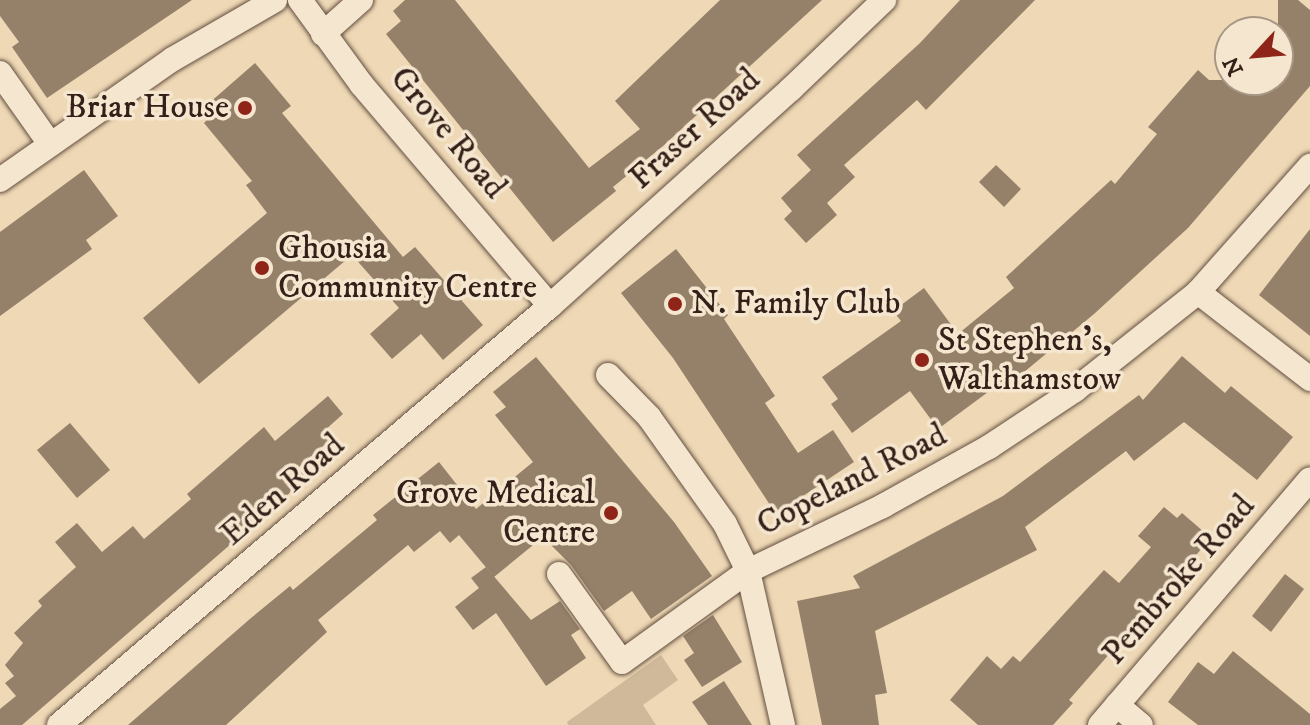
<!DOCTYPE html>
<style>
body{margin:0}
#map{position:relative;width:1310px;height:725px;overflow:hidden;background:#eed8b5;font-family:"IM FELL DW Pica",serif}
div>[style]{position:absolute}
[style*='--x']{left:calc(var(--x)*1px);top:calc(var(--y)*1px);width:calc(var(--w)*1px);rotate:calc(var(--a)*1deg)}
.green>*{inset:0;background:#cfb99a}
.building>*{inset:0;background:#95806a}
.roads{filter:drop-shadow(0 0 2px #634e40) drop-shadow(0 0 2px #634e40)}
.street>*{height:24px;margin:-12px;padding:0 12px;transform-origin:12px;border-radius:12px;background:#f4e6cf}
.dots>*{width:22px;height:22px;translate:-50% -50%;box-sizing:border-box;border:4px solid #f4e6cf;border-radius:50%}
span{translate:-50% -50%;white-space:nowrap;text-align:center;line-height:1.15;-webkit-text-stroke:7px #f4e6cf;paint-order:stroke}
.poi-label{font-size:34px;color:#352019}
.right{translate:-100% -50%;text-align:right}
.left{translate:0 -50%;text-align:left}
.street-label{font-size:34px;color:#352019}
.north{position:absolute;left:1214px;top:16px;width:80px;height:80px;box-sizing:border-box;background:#f4e6cf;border:2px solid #a89786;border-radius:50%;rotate:244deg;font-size:22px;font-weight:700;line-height:32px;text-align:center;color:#352019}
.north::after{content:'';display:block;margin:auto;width:28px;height:36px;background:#8f2418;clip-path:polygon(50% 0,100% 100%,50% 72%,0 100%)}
</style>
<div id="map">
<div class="green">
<i style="clip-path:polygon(661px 655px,678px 680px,643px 705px,656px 725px,568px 725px,567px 722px)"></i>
</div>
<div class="building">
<i style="clip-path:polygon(0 0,192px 0,47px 98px,12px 47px,19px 42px,0 16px)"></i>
<i style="clip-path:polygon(405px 0,455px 0,589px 168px,640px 129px,615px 101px,720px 0,822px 0,663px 146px,613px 187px,616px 191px,553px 242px,386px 34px,401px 21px,393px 11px)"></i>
<i style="clip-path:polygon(960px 0,1035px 0,926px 110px,917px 100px,844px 165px,855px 177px,827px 203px,837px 215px,806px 243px,784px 219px,792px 211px,781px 198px,811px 170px,797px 155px,920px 43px)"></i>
<i style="clip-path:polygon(1278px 0,1298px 0,1310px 10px,1310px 86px,1188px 228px,1094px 314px,1011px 383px,1007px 378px,938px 429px,910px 391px,852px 433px,831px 404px,838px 399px,822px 377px,901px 321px,893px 311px,924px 288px,958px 334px,1014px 288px,1006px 277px,1111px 180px,1115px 184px,1157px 134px,1148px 127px,1198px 70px,1209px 80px,1278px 80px)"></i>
<i style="clip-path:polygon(255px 63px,291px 106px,282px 113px,403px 257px,415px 247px,483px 325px,443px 360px,421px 334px,392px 359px,370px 334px,399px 308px,352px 255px,199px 384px,143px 318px,267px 213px,246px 185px,252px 181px,204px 123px,207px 120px,200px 111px)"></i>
<i style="clip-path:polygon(996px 165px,1021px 189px,1004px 207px,979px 182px)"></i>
<i style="clip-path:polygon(84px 170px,118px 216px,86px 240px,92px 249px,0 316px,0 232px)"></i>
<i style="clip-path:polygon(1310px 229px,1310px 336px,1259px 295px)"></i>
<i style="clip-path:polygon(676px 249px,728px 315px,724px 319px,775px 396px,765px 403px,798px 453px,833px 430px,854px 462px,776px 514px,673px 358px,621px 293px)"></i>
<i style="clip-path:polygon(1182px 356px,1225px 393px,1231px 386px,1293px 437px,1257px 480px,1184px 422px,1134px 461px,1126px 451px,1025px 527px,1037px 550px,875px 631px,887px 693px,875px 695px,879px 725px,822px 725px,797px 601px,860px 588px,853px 576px,1003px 496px,1139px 395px,1143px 400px)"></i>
<i style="clip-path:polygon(536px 357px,674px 522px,712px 576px,651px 619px,632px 591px,604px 611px,571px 565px,543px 537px,494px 577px,459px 535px,450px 543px,440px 531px,414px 552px,408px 545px,318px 620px,327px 632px,226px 725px,128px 725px,251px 618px,290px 586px,293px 590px,377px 520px,373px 515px,439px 462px,476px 509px,533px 462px,495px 415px,506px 407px,493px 392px)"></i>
<i style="clip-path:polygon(328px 396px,343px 414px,324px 431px,331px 439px,298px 468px,307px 478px,22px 725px,0 725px,0 709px,16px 696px,5px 683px,14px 676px,5px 665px,23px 643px,14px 633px,42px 606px,38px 601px,76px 567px,55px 542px,77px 523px,102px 552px,133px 526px,144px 539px,191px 499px,187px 494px,264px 427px,275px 441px)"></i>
<i style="clip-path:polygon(70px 423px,110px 470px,77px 498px,37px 450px)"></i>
<i style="clip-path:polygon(1164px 507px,1177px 518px,1182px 513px,1211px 538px,1069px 700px,1073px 703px,1053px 725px,978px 725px,950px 700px,987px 656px,1001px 669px,1013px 656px,1020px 662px,1104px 570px,1119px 583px,1151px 547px,1138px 536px)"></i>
<i style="clip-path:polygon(486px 567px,531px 620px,560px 601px,580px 629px,571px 635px,586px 658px,546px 686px,496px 613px,473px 630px,455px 607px,479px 588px,471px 578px)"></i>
<i style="clip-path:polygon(1285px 574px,1304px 589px,1271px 632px,1252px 616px)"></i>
<i style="clip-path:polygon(713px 615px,742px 662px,702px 687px,684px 660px,694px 653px,683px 636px)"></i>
<i style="clip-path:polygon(1233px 651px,1310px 714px,1310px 725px,1198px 725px,1168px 702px,1198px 662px,1214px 674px)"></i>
<i style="clip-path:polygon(724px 681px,752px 725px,708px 725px,692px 702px)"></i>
</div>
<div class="roads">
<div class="street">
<i style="--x:300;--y:0;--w:105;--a:53.9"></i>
<i style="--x:362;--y:85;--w:290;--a:49.6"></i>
<i style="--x:323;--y:34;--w:51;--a:-41.8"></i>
<i style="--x:0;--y:73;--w:87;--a:54.8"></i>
<i style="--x:0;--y:180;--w:211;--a:-35"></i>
<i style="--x:173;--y:59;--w:118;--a:-30"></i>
<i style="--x:1198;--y:292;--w:142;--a:37.8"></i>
<i style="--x:608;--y:375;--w:59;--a:45.7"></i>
<i style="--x:649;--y:417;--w:131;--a:54.6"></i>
<i style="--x:725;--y:524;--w:52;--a:63.9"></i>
<i style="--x:748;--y:571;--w:158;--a:77.2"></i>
<i style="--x:559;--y:574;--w:108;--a:54.4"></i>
<i style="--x:622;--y:662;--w:155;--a:-35.8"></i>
<i style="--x:748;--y:571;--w:150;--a:-25.7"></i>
<i style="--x:883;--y:506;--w:121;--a:-29.1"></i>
<i style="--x:989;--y:447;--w:103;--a:-33.5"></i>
<i style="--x:1075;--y:390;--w:157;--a:-38.5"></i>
<i style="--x:1198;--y:292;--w:169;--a:-48.4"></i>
<i style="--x:1117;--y:705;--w:31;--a:40"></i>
<i style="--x:59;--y:725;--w:645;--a:-40.48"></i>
<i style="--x:550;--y:306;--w:324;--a:-42"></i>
<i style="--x:791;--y:89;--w:129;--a:-43.7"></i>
<i style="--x:1100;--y:725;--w:323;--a:-49.5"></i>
</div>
</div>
<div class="dots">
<i style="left:245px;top:108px;background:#8f2418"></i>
<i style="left:262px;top:268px;background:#8f2418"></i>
<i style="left:675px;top:304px;background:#8f2418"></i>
<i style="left:922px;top:360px;background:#8f2418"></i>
<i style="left:611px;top:513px;background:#8f2418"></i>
</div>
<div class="poi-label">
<span class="right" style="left:229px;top:108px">Briar House</span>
<span class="left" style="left:278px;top:268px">Ghousia<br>Community Centre</span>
<span class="left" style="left:691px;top:304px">N. Family Club</span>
<span class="left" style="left:938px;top:360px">St Stephen's,<br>Walthamstow</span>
<span class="right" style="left:595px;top:513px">Grove Medical<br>Centre</span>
</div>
<div class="street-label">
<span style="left:695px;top:129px;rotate:-42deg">Fraser Road</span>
<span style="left:448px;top:133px;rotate:50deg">Grove Road</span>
<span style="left:852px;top:480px;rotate:-27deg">Copeland Road</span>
<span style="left:283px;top:490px;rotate:-41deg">Eden Road</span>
<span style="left:1179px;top:580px;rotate:-49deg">Pembroke Road</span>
</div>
<div class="north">N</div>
</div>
